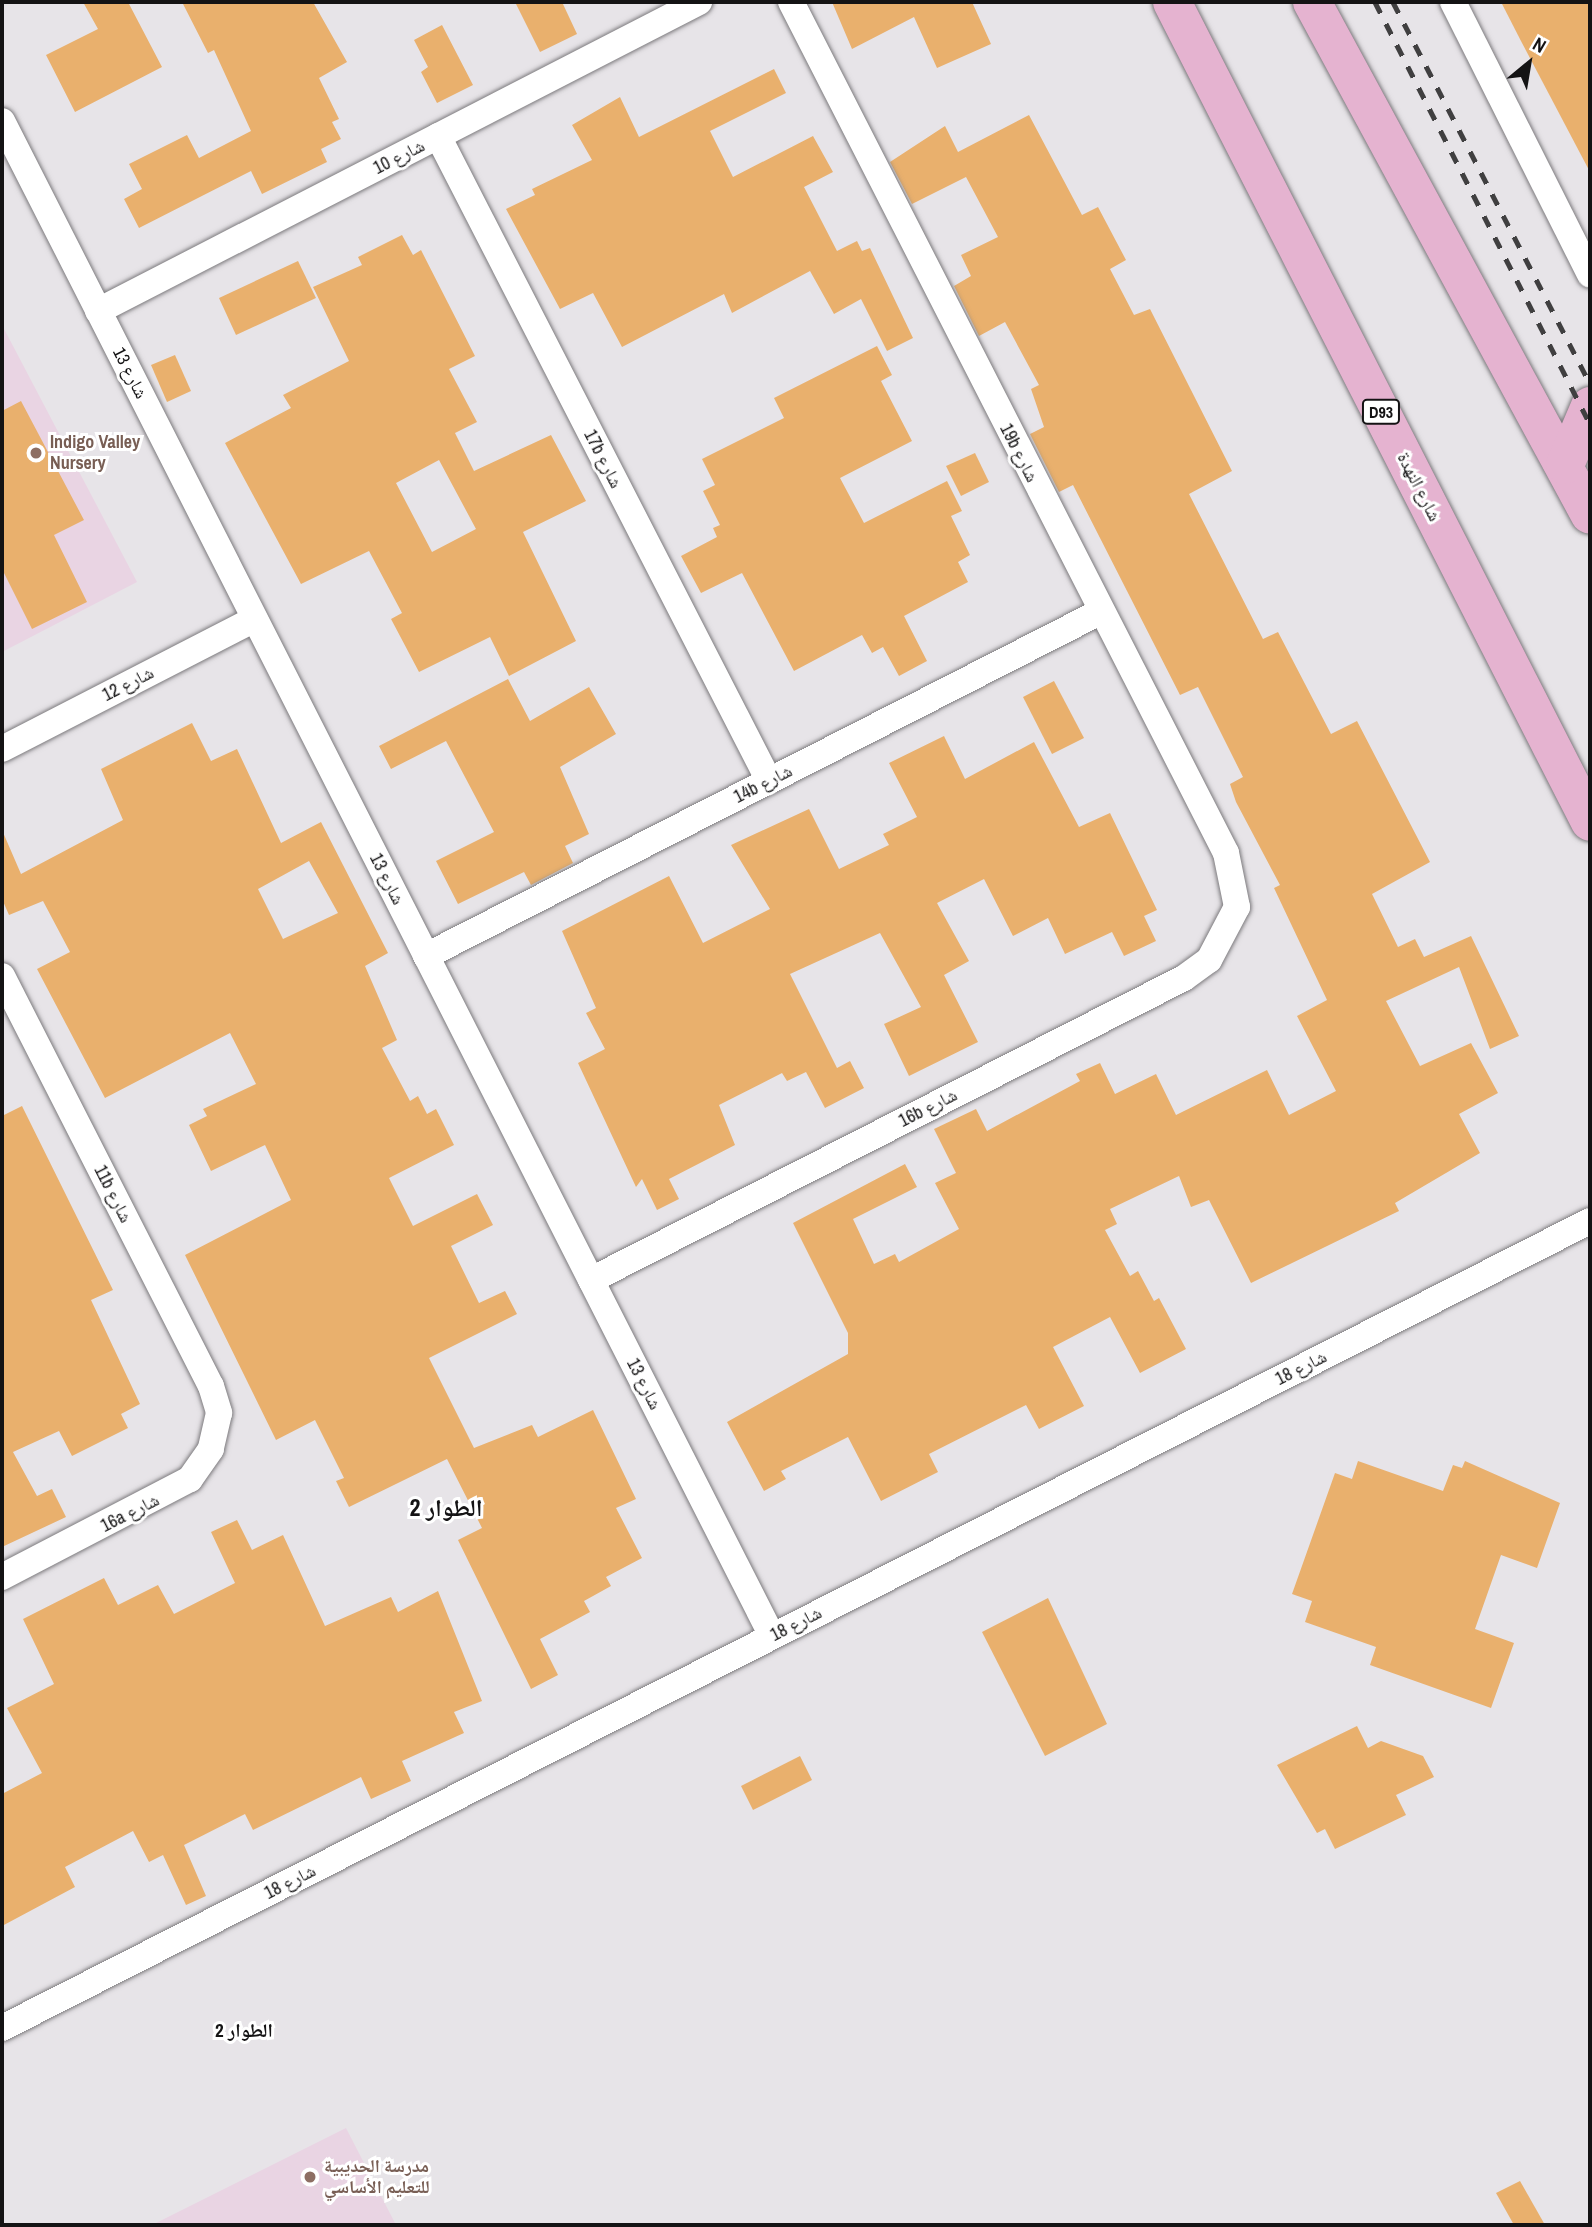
<!DOCTYPE html>
<meta charset="utf-8">
<style>
body{margin:0}
#map{position:relative;width:1592px;height:2227px;overflow:hidden;background:#e7e4e8;font-family:"Archivo Narrow","Noto Naskh Arabic",sans-serif}
div>[style]{position:absolute}
[style*='--x']{left:calc(var(--x)*1px);top:calc(var(--y)*1px);width:calc(var(--w)*1px);rotate:calc(var(--a)*1deg)}
.education>*{inset:0;background:#e9d4e3}
.building>*{inset:0;background:#e9b06d}
.roads{filter:drop-shadow(0 0 2px #7c7a7d) drop-shadow(0 0 2px #7c7a7d)}
.street>*{height:26px;margin:-13px;padding:0 13px;transform-origin:13px;border-radius:13px;background:#fff}
.primary>*{height:38px;margin:-19px;padding:0 19px;transform-origin:19px;border-radius:19px;background:#e5b3d0}
.rail>*{height:5px;margin-top:-2.5px;transform-origin:0;background:repeating-linear-gradient(90deg,#403f40 0 12px,transparent 0 24px)}
.dots>*{width:19px;height:19px;translate:-50% -50%;box-sizing:border-box;border:4px solid #fff;border-radius:50%}
span{translate:-50% -50%;white-space:nowrap;text-align:center;line-height:1.15;-webkit-text-stroke:6px #fff;paint-order:stroke}
.shield-label span{padding:2px 5px;background:#fff;border:2px solid;border-radius:5px;-webkit-text-stroke-width:0}
.shield-label{font-size:16px;color:#141314;font-weight:700}
.street-label{font-size:18px;color:#141314}
.education-label{font-size:18px;color:#785e54;font-weight:700}
.left{translate:0 -50%;text-align:left}
.neighbourhood-label{font-size:19px;color:#141314;font-weight:700}
.district-label{font-size:24px;color:#141314;font-weight:700}
.frame{position:absolute;inset:0;border:4px solid #141314;pointer-events:none}
.north{position:absolute;left:1494px;top:28px;width:70px;height:70px;-webkit-text-stroke:5px #fff;paint-order:stroke;rotate:30deg;font-size:19px;font-weight:700;line-height:28px;text-align:center;color:#141314}
.north::after{content:'';display:block;margin:auto;width:24px;height:32px;background:#141314;clip-path:polygon(50% 0,100% 100%,50% 72%,0 100%)}
</style>
<div id="map">
<div class="education">
<i style="clip-path:polygon(2px 325px,137px 582px,2px 652px)"></i>
<i style="clip-path:polygon(346px 2128px,396px 2225px,152px 2225px)"></i>
</div>
<div class="building">
<i style="clip-path:polygon(83px 2px,128px 2px,162px 67px,75px 112px,46px 55px,98px 29px)"></i>
<i style="clip-path:polygon(182px 2px,313px 2px,347px 62px,319px 78px,339px 119px,332px 122px,341px 139px,321px 149px,327px 162px,262px 194px,251px 171px,139px 228px,124px 199px,142px 189px,129px 164px,187px 135px,199px 158px,251px 131px,214px 50px,208px 53px)"></i>
<i style="clip-path:polygon(515px 2px,562px 2px,577px 34px,540px 52px)"></i>
<i style="clip-path:polygon(832px 2px,972px 2px,991px 44px,937px 68px,914px 17px,852px 49px)"></i>
<i style="clip-path:polygon(1501px 2px,1590px 2px,1590px 172px,1522px 43px)"></i>
<i style="clip-path:polygon(442px 25px,473px 85px,437px 103px,421px 72px,428px 67px,414px 40px)"></i>
<i style="clip-path:polygon(774px 69px,786px 93px,710px 131px,733px 177px,813px 136px,833px 172px,804px 187px,837px 251px,857px 241px,862px 251px,870px 248px,913px 338px,887px 351px,861px 299px,834px 314px,810px 271px,732px 313px,724px 294px,622px 347px,593px 293px,560px 309px,506px 209px,535px 195px,532px 189px,592px 160px,572px 125px,620px 97px,639px 137px)"></i>
<i style="clip-path:polygon(1029px 115px,1082px 215px,1098px 207px,1126px 260px,1110px 269px,1134px 315px,1150px 309px,1232px 471px,1189px 494px,1263px 639px,1278px 632px,1331px 734px,1357px 721px,1430px 862px,1372px 894px,1398px 947px,1415px 939px,1424px 957px,1471px 936px,1519px 1036px,1490px 1049px,1459px 967px,1386px 1001px,1420px 1066px,1471px 1043px,1498px 1093px,1459px 1114px,1480px 1153px,1395px 1203px,1399px 1211px,1251px 1283px,1209px 1200px,1191px 1207px,1179px 1176px,1110px 1209px,1117px 1224px,1105px 1230px,1130px 1276px,1138px 1271px,1154px 1301px,1159px 1298px,1186px 1349px,1140px 1373px,1110px 1317px,1053px 1347px,1084px 1406px,1039px 1429px,1026px 1405px,929px 1454px,938px 1472px,881px 1501px,848px 1437px,781px 1471px,786px 1479px,764px 1491px,727px 1422px,848px 1354px,848px 1333px,793px 1223px,905px 1164px,917px 1187px,853px 1219px,874px 1264px,895px 1254px,899px 1262px,959px 1229px,935px 1183px,956px 1173px,934px 1129px,976px 1109px,987px 1131px,1080px 1081px,1076px 1074px,1100px 1063px,1115px 1094px,1156px 1074px,1176px 1115px,1267px 1070px,1289px 1115px,1336px 1091px,1297px 1016px,1327px 1000px,1274px 888px,1280px 885px,1236px 802px,1230px 784px,1243px 777px,1198px 687px,1180px 695px,1073px 485px,1059px 492px,1030px 434px,1044px 427px,1031px 389px,1039px 385px,1005px 322px,979px 336px,954px 286px,971px 276px,961px 255px,998px 237px,966px 177px,912px 204px,890px 162px,945px 126px,958px 152px)"></i>
<i style="clip-path:polygon(evenodd,402px 235px,413px 255px,421px 250px,475px 356px,449px 369px,477px 422px,455px 433px,474px 471px,551px 435px,586px 501px,523px 532px,576px 641px,509px 676px,490px 637px,419px 672px,391px 619px,402px 613px,369px 551px,301px 584px,225px 443px,291px 408px,283px 395px,349px 361px,313px 287px,362px 265px,358px 257px,402px 235px,439px 460px,476px 529px,432px 552px,396px 483px,439px 460px)"></i>
<i style="clip-path:polygon(298px 261px,316px 298px,236px 335px,219px 298px)"></i>
<i style="clip-path:polygon(877px 346px,892px 375px,881px 381px,912px 441px,840px 478px,864px 523px,947px 481px,962px 511px,951px 516px,970px 555px,958px 562px,968px 582px,904px 616px,927px 661px,899px 676px,883px 647px,872px 653px,862px 635px,794px 671px,742px 573px,701px 593px,681px 556px,717px 537px,713px 528px,720px 525px,703px 491px,715px 485px,702px 459px,784px 418px,774px 398px)"></i>
<i style="clip-path:polygon(175px 355px,191px 391px,167px 402px,151px 365px)"></i>
<i style="clip-path:polygon(21px 401px,84px 520px,54px 535px,87px 602px,32px 629px,2px 569px,2px 411px)"></i>
<i style="clip-path:polygon(975px 453px,989px 482px,961px 496px,946px 466px)"></i>
<i style="clip-path:polygon(508px 679px,530px 721px,589px 687px,616px 734px,560px 767px,589px 834px,565px 846px,573px 863px,531px 885px,524px 872px,458px 904px,436px 861px,494px 832px,446px 741px,391px 769px,379px 746px)"></i>
<i style="clip-path:polygon(1054px 681px,1084px 738px,1052px 754px,1023px 697px)"></i>
<i style="clip-path:polygon(evenodd,192px 723px,211px 761px,237px 749px,281px 843px,321px 822px,388px 953px,365px 966px,397px 1040px,382px 1048px,410px 1101px,418px 1096px,427px 1114px,436px 1109px,454px 1145px,389px 1178px,413px 1226px,477px 1194px,493px 1225px,451px 1246px,479px 1303px,505px 1291px,517px 1314px,429px 1358px,474px 1448px,532px 1425px,538px 1437px,593px 1410px,636px 1499px,616px 1508px,642px 1558px,606px 1577px,611px 1586px,584px 1601px,590px 1612px,540px 1639px,558px 1675px,531px 1689px,458px 1540px,482px 1528px,447px 1459px,349px 1507px,336px 1481px,344px 1478px,315px 1420px,276px 1440px,185px 1255px,291px 1200px,265px 1145px,211px 1171px,189px 1125px,207px 1116px,203px 1109px,256px 1084px,230px 1033px,105px 1098px,37px 969px,70px 952px,43px 901px,9px 915px,2px 899px,2px 830px,21px 874px,123px 820px,101px 769px,192px 723px,309px 861px,338px 913px,283px 939px,258px 889px,309px 861px)"></i>
<i style="clip-path:polygon(944px 736px,965px 779px,1034px 742px,1079px 827px,1110px 813px,1157px 910px,1144px 916px,1156px 941px,1124px 956px,1112px 932px,1065px 954px,1048px 918px,1013px 936px,984px 879px,937px 903px,969px 961px,944px 975px,978px 1042px,909px 1076px,884px 1024px,921px 1007px,880px 933px,790px 974px,837px 1068px,850px 1061px,864px 1088px,825px 1108px,806px 1072px,787px 1081px,782px 1073px,719px 1105px,735px 1145px,669px 1179px,679px 1199px,657px 1210px,642px 1179px,636px 1187px,578px 1063px,605px 1049px,586px 1013px,596px 1008px,562px 931px,669px 876px,703px 943px,770px 909px,731px 845px,809px 809px,839px 869px,889px 845px,883px 834px,917px 817px,889px 763px)"></i>
<i style="clip-path:polygon(22px 1106px,113px 1290px,91px 1300px,140px 1404px,121px 1414px,128px 1428px,72px 1456px,59px 1431px,13px 1452px,37px 1496px,52px 1489px,66px 1517px,2px 1547px,2px 1116px)"></i>
<i style="clip-path:polygon(1358px 1461px,1443px 1491px,1453px 1465px,1462px 1468px,1465px 1461px,1560px 1503px,1537px 1568px,1501px 1555px,1475px 1629px,1514px 1643px,1491px 1708px,1370px 1665px,1376px 1647px,1305px 1622px,1312px 1601px,1292px 1594px,1335px 1473px,1352px 1479px)"></i>
<i style="clip-path:polygon(237px 1520px,252px 1550px,283px 1535px,325px 1626px,391px 1597px,398px 1612px,438px 1591px,482px 1701px,454px 1712px,464px 1733px,402px 1761px,411px 1781px,371px 1799px,361px 1777px,253px 1830px,245px 1814px,184px 1845px,206px 1896px,186px 1905px,163px 1855px,149px 1862px,133px 1831px,65px 1867px,75px 1887px,2px 1926px,2px 1794px,42px 1773px,7px 1708px,54px 1684px,23px 1619px,104px 1578px,118px 1605px,158px 1585px,174px 1614px,235px 1583px,211px 1532px)"></i>
<i style="clip-path:polygon(1048px 1598px,1107px 1724px,1045px 1756px,982px 1632px)"></i>
<i style="clip-path:polygon(1357px 1726px,1368px 1748px,1381px 1741px,1423px 1756px,1434px 1777px,1396px 1795px,1406px 1815px,1335px 1849px,1325px 1829px,1317px 1833px,1277px 1765px)"></i>
<i style="clip-path:polygon(800px 1756px,812px 1780px,753px 1810px,741px 1786px)"></i>
<i style="clip-path:polygon(1520px 2181px,1545px 2225px,1514px 2225px,1496px 2193px)"></i>
</div>
<div class="roads">
<div class="street">
<i style="--x:1453;--y:2;--w:305;--a:63.3"></i>
<i style="--x:2;--y:121;--w:1699;--a:63.06"></i>
<i style="--x:438;--y:136;--w:725;--a:62.83"></i>
<i style="--x:98;--y:311;--w:676;--a:-27.21"></i>
<i style="--x:2;--y:749;--w:284;--a:-27.2"></i>
<i style="--x:426;--y:956;--w:757;--a:-27.04"></i>
<i style="--x:2;--y:976;--w:460;--a:63"></i>
<i style="--x:211;--y:1386;--w:28;--a:73"></i>
<i style="--x:219;--y:1413;--w:37;--a:103"></i>
<i style="--x:211;--y:1449;--w:37;--a:125"></i>
<i style="--x:190;--y:1479;--w:212;--a:152.5"></i>
<i style="--x:591;--y:1280;--w:665;--a:-26.99"></i>
<i style="--x:1184;--y:978;--w:31;--a:-36"></i>
<i style="--x:1209;--y:960;--w:60;--a:-62.2"></i>
<i style="--x:1237;--y:907;--w:55;--a:-101.5"></i>
<i style="--x:1226;--y:853;--w:956;--a:-117.07"></i>
<i style="--x:2;--y:2028;--w:1781;--a:-26.94"></i>
</div>
<div class="primary">
<i style="--x:1172;--y:2;--w:920;--a:62.99"></i>
<i style="--x:1312;--y:2;--w:583;--a:61.55"></i>
<i style="--x:1565;--y:465;--w:64;--a:-67"></i>
</div>
</div>
<div class="rail">
<i style="--x:1375;--y:2;--w:474;--a:63"></i>
<i style="--x:1393;--y:2;--w:430;--a:62.7"></i>
</div>
<div class="dots">
<i style="left:36px;top:453px;background:#8d6e63"></i>
<i style="left:310px;top:2177px;background:#8d6e63"></i>
</div>
<div class="shield-label">
<span style="left:1381px;top:412px">D93</span>
</div>
<div class="street-label">
<span style="left:399px;top:157px;rotate:-27deg">شارع 10</span>
<span style="left:130px;top:373px;rotate:63deg">شارع 13</span>
<span style="left:1019px;top:453px;rotate:63deg">19b شارع</span>
<span style="left:603px;top:459px;rotate:63deg">17b شارع</span>
<span style="left:1419px;top:487px;rotate:63deg">شارع النهدة</span>
<span style="left:128px;top:684px;rotate:-27deg">شارع 12</span>
<span style="left:763px;top:784px;rotate:-27deg">14b شارع</span>
<span style="left:387px;top:879px;rotate:63deg">شارع 13</span>
<span style="left:928px;top:1108px;rotate:-27deg">16b شارع</span>
<span style="left:113px;top:1194px;rotate:63deg">11b شارع</span>
<span style="left:1301px;top:1368px;rotate:-27deg">شارع 18</span>
<span style="left:644px;top:1384px;rotate:63deg">شارع 13</span>
<span style="left:130px;top:1513px;rotate:-27deg">16a شارع</span>
<span style="left:796px;top:1624px;rotate:-27deg">شارع 18</span>
<span style="left:290px;top:1882px;rotate:-27deg">شارع 18</span>
</div>
<div class="education-label">
<span class="left" style="left:50px;top:453px">Indigo Valley<br>Nursery</span>
<span class="left" style="left:324px;top:2177px">مدرسة الحديبية<br>للتعليم الأساسي</span>
</div>
<div class="neighbourhood-label">
<span style="left:244px;top:2031px">الطوار 2</span>
</div>
<div class="district-label">
<span style="left:446px;top:1508px">الطوار 2</span>
</div>
<div class="frame"></div>
<div class="north">N</div>
</div>
